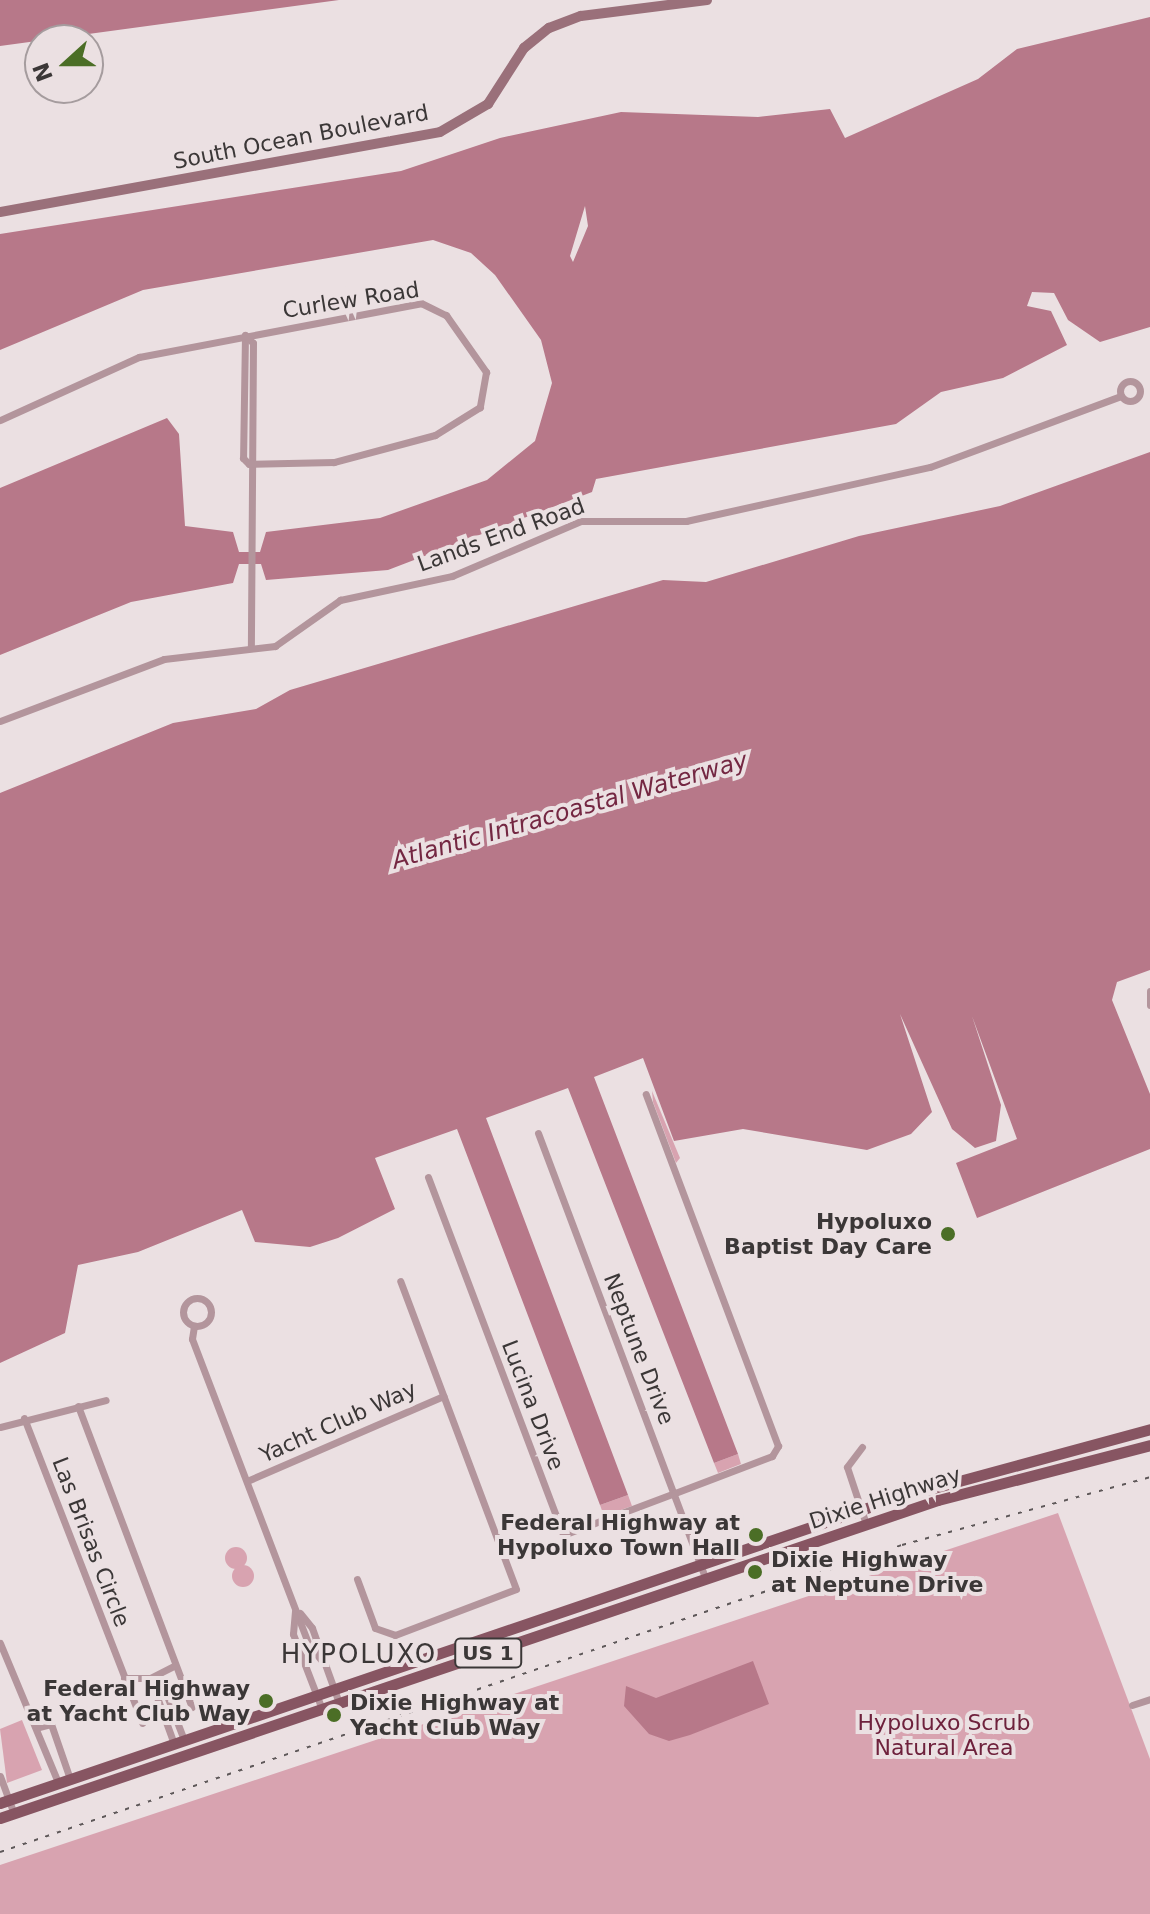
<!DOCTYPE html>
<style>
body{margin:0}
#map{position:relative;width:1150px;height:1914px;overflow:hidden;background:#ebe0e2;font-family:"DejaVu Sans",sans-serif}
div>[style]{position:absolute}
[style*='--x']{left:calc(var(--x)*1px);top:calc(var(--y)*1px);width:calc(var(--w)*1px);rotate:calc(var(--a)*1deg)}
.green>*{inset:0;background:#d8a3b0}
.round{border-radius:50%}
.water>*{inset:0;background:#b77889}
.minor>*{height:7px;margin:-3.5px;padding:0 3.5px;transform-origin:3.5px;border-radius:3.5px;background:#b3959c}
.minor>.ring{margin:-3.5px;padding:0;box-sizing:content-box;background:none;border:7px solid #b3959c;border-radius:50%}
.secondary>*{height:10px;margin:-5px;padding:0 5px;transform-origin:5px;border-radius:5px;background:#9a707a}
.primary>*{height:11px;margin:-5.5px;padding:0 5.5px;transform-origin:5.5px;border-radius:5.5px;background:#875562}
.rail>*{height:2px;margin-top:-1px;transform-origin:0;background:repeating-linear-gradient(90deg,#5e5859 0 4px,transparent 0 12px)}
.dots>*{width:22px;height:22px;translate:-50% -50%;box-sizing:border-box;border:4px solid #ebe0e2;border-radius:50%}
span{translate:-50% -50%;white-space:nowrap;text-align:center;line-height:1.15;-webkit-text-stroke:8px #ebe0e2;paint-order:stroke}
.shield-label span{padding:2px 6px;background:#ebe0e2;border:2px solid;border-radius:6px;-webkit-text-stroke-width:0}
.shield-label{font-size:20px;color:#3b3737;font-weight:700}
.street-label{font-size:22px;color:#3b3737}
.poi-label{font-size:22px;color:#3b3737;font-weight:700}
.right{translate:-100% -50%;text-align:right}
.left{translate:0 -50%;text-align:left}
.park-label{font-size:22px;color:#6e213c}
.water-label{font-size:24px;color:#742742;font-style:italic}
.quarter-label{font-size:26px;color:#3b3737;letter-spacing:2px}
.north{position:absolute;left:24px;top:24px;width:80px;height:80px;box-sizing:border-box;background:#ebe0e2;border:2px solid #a59c9e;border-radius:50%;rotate:249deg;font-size:22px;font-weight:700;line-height:32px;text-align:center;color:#3b3737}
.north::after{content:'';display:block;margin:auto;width:28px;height:36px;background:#4b6e26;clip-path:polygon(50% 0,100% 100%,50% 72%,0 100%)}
</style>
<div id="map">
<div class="green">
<i style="clip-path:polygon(652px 1091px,680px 1158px,676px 1163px,653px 1102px)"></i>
<i style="clip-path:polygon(738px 1454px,741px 1464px,718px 1473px,714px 1463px)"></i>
<i style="clip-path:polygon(628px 1495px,632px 1506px,604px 1516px,600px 1505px)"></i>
<i style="clip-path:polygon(1058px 1513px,1150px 1759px,1150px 1914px,0 1914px,0 1865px)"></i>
<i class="round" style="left:225px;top:1547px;width:22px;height:22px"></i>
<i class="round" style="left:232px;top:1565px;width:22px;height:22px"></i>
<i style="clip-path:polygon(22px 1720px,42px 1770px,7px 1783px,0 1729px)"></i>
</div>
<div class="water">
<i style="clip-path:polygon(0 0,339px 0,0 46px)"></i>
<i style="clip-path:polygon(evenodd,1150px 17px,1150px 327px,1100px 342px,1068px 320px,1054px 293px,1032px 292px,1027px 306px,1051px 311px,1067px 345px,1003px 378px,941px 392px,896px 424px,596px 479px,592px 492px,388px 570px,266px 580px,261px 564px,239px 564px,233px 583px,131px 602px,0 655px,0 488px,167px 418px,179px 434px,185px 526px,233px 532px,239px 552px,260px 552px,266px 532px,380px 518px,487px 480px,535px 441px,552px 383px,541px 340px,495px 275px,471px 253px,433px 240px,143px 290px,0 350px,0 234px,401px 171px,500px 138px,621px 112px,758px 117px,830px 109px,845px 138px,978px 79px,1017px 49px,1150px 17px,585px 206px,588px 226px,573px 262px,570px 256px,585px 206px)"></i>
<i style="clip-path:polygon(1150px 452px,1150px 970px,1117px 982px,1112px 1000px,1150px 1094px,1150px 1149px,977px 1218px,956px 1163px,1017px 1139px,972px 1016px,1001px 1105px,996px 1141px,975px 1148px,952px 1129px,900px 1014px,932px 1112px,911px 1134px,867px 1150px,743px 1129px,674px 1141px,643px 1058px,594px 1077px,738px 1454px,714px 1463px,568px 1088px,486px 1118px,628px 1495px,600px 1505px,457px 1129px,375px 1158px,395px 1209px,338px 1238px,310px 1247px,255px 1242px,242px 1210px,138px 1252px,78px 1265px,65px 1333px,0 1363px,0 793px,173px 723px,256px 709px,290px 690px,663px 580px,706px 582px,859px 536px,1000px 506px)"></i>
<i style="clip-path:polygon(753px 1661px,769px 1704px,690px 1735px,669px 1741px,649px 1734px,624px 1706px,626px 1686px,656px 1698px)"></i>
</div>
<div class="minor">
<i style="--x:245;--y:335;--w:11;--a:45"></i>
<i style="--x:253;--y:343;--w:305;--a:90.4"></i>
<i style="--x:245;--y:335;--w:123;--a:90.9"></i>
<i style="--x:243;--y:458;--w:8;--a:45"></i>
<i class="ring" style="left:1120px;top:381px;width:13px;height:13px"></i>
<i style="--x:0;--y:420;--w:153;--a:-24.4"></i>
<i style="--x:139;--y:357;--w:287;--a:-10.8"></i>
<i style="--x:421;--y:303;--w:28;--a:26"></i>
<i style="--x:446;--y:315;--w:70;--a:54.9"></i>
<i style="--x:486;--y:372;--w:36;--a:100"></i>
<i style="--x:480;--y:407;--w:53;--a:148.1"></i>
<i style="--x:435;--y:435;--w:105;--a:165"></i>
<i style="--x:334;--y:462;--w:85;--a:178.7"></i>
<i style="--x:0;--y:721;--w:175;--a:-20.7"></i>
<i style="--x:164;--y:659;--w:112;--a:-6.7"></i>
<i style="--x:275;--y:646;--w:80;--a:-35.3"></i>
<i style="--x:340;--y:600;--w:115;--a:-12.1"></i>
<i style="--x:452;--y:576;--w:140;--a:-23.1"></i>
<i style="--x:581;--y:521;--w:105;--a:0"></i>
<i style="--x:686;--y:521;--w:250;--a:-12.5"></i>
<i style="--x:930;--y:467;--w:204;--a:-20.4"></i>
<i style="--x:1150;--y:991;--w:14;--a:90"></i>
<i style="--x:538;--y:1133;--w:477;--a:69.4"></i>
<i style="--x:428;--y:1177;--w:383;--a:69.3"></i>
<i style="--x:563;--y:1535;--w:120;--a:-20.6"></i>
<i style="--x:675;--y:1493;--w:104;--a:-20.9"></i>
<i style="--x:772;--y:1456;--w:12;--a:-59"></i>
<i style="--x:778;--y:1446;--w:376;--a:-110.6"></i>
<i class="ring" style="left:183px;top:1298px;width:21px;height:21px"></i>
<i style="--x:194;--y:1326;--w:13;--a:99"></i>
<i style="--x:192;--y:1339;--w:328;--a:69.1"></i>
<i style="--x:309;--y:1645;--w:22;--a:51"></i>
<i style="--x:78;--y:1406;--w:322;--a:69.3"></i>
<i style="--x:24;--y:1418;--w:327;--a:68.8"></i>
<i style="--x:0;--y:1427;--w:109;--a:-14.3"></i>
<i style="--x:862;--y:1447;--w:25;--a:127"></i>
<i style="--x:847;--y:1467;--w:60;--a:71.6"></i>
<i style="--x:247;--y:1481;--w:214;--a:-23.4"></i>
<i style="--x:357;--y:1579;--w:52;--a:69.8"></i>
<i style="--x:375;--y:1628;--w:21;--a:19"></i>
<i style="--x:395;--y:1635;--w:129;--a:-20.8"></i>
<i style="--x:516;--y:1589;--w:329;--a:-110.6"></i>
<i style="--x:295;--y:1611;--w:23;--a:95"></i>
<i style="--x:293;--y:1634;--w:80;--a:68.9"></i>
<i style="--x:300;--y:1613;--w:19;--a:51"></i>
<i style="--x:312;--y:1628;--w:80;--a:70.2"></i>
<i style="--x:0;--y:1643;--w:151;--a:67.4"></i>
<i style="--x:159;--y:1675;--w:70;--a:69"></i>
<i style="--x:124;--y:1678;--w:26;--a:0"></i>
<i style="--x:150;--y:1678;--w:28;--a:-27"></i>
<i style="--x:150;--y:1678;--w:70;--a:70"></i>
<i style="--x:1132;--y:1705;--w:19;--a:-18"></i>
<i style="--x:39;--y:1727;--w:12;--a:-14"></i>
<i style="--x:51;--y:1724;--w:58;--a:70.9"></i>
<i style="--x:0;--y:1776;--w:40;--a:69.8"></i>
</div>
<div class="secondary">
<i style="--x:0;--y:212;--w:447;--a:-10.3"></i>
<i style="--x:440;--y:132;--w:56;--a:-30.3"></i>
<i style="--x:488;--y:104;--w:67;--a:-57.3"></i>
<i style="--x:524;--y:48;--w:32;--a:-39"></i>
<i style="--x:549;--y:28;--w:34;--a:-21"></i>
<i style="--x:581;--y:16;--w:127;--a:-7.2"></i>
</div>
<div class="primary">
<i style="--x:0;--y:1803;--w:943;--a:-18.8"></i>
<i style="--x:893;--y:1499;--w:266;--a:-15.2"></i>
<i style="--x:0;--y:1818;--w:990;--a:-18.73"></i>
<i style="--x:938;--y:1500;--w:219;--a:-14.5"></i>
</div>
<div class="rail">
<i style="--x:0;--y:1852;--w:953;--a:-18.8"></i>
<i style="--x:902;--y:1545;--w:257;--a:-15.3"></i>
</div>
<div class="dots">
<i style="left:948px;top:1234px;background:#4b6e26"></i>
<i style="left:756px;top:1535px;background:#4b6e26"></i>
<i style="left:755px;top:1572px;background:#4b6e26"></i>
<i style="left:266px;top:1701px;background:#4b6e26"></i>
<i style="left:334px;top:1715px;background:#4b6e26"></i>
</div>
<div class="shield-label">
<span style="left:488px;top:1653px">US 1</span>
</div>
<div class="street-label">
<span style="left:301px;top:137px;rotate:-11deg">South Ocean Boulevard</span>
<span style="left:351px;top:300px;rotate:-9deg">Curlew Road</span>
<span style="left:501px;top:535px;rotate:-20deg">Lands End Road</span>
<span style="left:639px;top:1349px;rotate:69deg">Neptune Drive</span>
<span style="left:533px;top:1405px;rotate:69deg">Lucina Drive</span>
<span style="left:338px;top:1422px;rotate:-24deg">Yacht Club Way</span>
<span style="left:885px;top:1498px;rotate:-18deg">Dixie Highway</span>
<span style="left:91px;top:1542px;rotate:69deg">Las Brisas Circle</span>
</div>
<div class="poi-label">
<span class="right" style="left:932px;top:1234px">Hypoluxo<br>Baptist Day Care</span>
<span class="right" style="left:740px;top:1535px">Federal Highway at<br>Hypoluxo Town Hall</span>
<span class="left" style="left:771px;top:1572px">Dixie Highway<br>at Neptune Drive</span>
<span class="right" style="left:250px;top:1701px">Federal Highway<br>at Yacht Club Way</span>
<span class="left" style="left:350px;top:1715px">Dixie Highway at<br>Yacht Club Way</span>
</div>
<div class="park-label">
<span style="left:944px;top:1735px">Hypoluxo Scrub<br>Natural Area</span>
</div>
<div class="water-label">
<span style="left:570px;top:811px;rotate:-16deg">Atlantic Intracoastal Waterway</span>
</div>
<div class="quarter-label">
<span style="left:359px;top:1655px">HYPOLUXO</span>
</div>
<div class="north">N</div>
</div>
